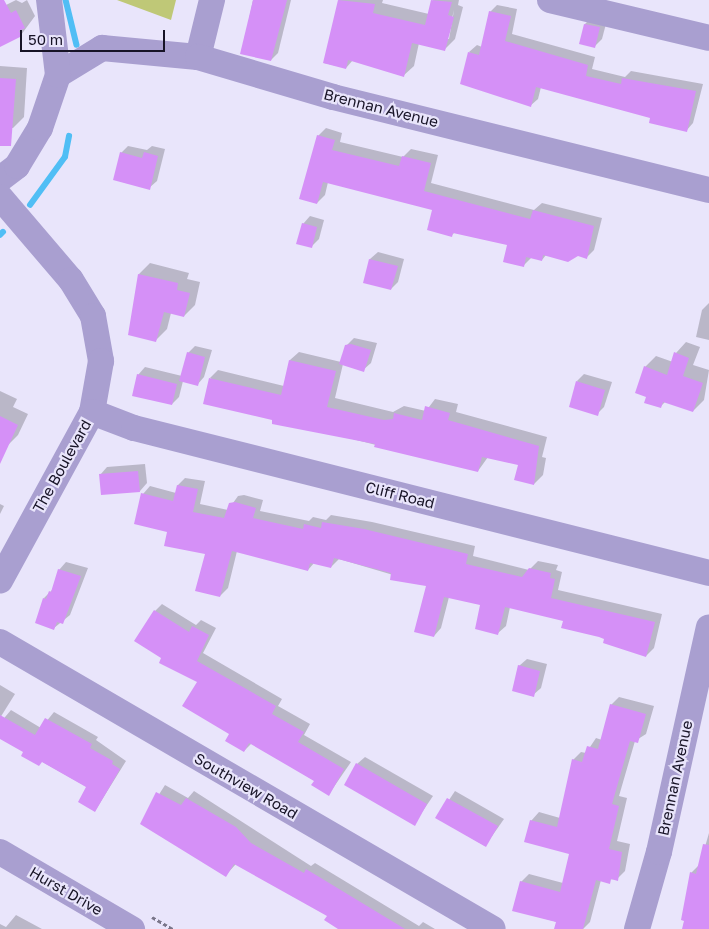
<!DOCTYPE html>
<style>
body{margin:0}
#map{position:relative;width:709px;height:929px;overflow:hidden;background:#e9e5fb;font-family:"Golos Text",sans-serif}
div>[style]{position:absolute}
[style*='--x']{left:calc(var(--x)*1px);top:calc(var(--y)*1px);width:calc(var(--w)*1px);rotate:calc(var(--a)*1deg)}
.green>*{inset:0;background:#bfc877}
.shadow>*{inset:0;background:#0003}
.stream>*{height:5.5px;margin:-2.75px;padding:0 2.75px;transform-origin:2.75px;border-radius:2.75px;background:#50bef5}
.building>*{inset:0;background:#d590f7}
.path>*{height:3px;margin-top:-1.5px;transform-origin:0;background:repeating-linear-gradient(90deg,#797589 0 4px,transparent 0 6.5px)}
.minor>*{height:26px;margin:-13px;padding:0 13px;transform-origin:13px;border-radius:13px;background:#a99fd0}
span{translate:-50% -50%;white-space:nowrap;text-align:center;line-height:1.15;-webkit-text-stroke:4.5px #e9e5fb;paint-order:stroke}
.street-label{font-size:15px;color:#171326}
.scale{position:absolute;left:20px;top:30px;width:145px;height:22px;box-sizing:border-box;border:2px solid #171326;border-top:0;padding-left:6px;font-size:15px;line-height:18px;white-space:nowrap;color:#171326;-webkit-text-stroke:4px #e9e5fb;paint-order:stroke}
</style>
<div id="map">
<div class="green">
<i style="clip-path:polygon(117px 0,176px 0,171px 20px)"></i>
</div>
<div class="shadow">
<i style="clip-path:polygon(16px 0,22px 3px,27px 0,35px 16px,21px 35px,0 46px,0 8px)"></i>
<i style="clip-path:polygon(253px 0,291px 0,278px 53px,271px 60px,242px 53px)"></i>
<i style="clip-path:polygon(evenodd,339px 0,383px 0,382px 3px,429px 14px,433px 0,459px 0,458px 5px,463px 7px,455px 39px,445px 49px,419px 43px,414px 66px,403px 76px,353px 60px,346px 68px,324px 63px,339px 0,454px 10px,449px 39px,447px 39px,454px 10px)"></i>
<i style="clip-path:polygon(497px 5px,517px 9px,512px 34px,595px 57px,592px 69px,625px 77px,631px 71px,703px 84px,693px 123px,686px 131px,652px 117px,541px 87px,538px 99px,530px 106px,469px 52px,477px 45px,482px 47px,490px 12px)"></i>
<i style="clip-path:polygon(592px 17px,607px 20px,602px 39px,595px 46px,581px 43px,585px 24px)"></i>
<i style="clip-path:polygon(0 66px,27px 68px,24px 117px,13px 128px,0 127px)"></i>
<i style="clip-path:polygon(326px 128px,342px 133px,340px 142px,403px 157px,411px 149px,438px 155px,431px 183px,534px 210px,542px 203px,602px 218px,594px 250px,586px 258px,578px 255px,546px 255px,542px 260px,532px 257px,523px 266px,508px 244px,455px 232px,452px 235px,433px 209px,328px 182px,325px 195px,317px 203px,318px 136px)"></i>
<i style="clip-path:polygon(128px 146px,147px 150px,152px 146px,165px 149px,157px 181px,149px 188px,121px 153px)"></i>
<i style="clip-path:polygon(310px 216px,324px 220px,319px 239px,311px 247px,303px 224px)"></i>
<i style="clip-path:polygon(378px 252px,404px 259px,398px 282px,391px 289px,364px 282px,370px 259px)"></i>
<i style="clip-path:polygon(150px 263px,189px 273px,187px 279px,200px 282px,195px 305px,184px 316px,171px 313px,167px 329px,156px 340px,139px 274px)"></i>
<i style="clip-path:polygon(709px 303px,709px 340px,696px 337px,702px 310px)"></i>
<i style="clip-path:polygon(354px 338px,377px 343px,371px 363px,363px 370px,343px 364px,335px 398px,393px 412px,404px 406px,426px 411px,435px 399px,458px 404px,456px 412px,547px 437px,542px 457px,546px 458px,543px 475px,534px 484px,519px 464px,488px 457px,478px 471px,274px 419px,210px 378px,218px 370px,284px 386px,290px 360px,299px 352px,341px 362px,346px 346px)"></i>
<i style="clip-path:polygon(686px 342px,700px 347px,693px 365px,709px 370px,704px 400px,693px 411px,666px 401px,660px 407px,648px 396px,645px 367px,656px 356px,673px 362px,676px 353px)"></i>
<i style="clip-path:polygon(195px 346px,212px 350px,204px 377px,197px 385px,183px 381px,179px 397px,172px 404px,138px 375px,145px 367px,182px 376px,188px 353px)"></i>
<i style="clip-path:polygon(584px 374px,612px 382px,604px 407px,597px 414px,577px 381px)"></i>
<i style="clip-path:polygon(0 391px,17px 399px,13px 407px,28px 414px,18px 435px,7px 446px,0 443px)"></i>
<i style="clip-path:polygon(145px 464px,147px 483px,140px 491px,100px 475px,107px 467px)"></i>
<i style="clip-path:polygon(185px 478px,205px 481px,200px 504px,228px 510px,238px 496px,244px 495px,263px 500px,260px 511px,309px 521px,313px 517px,326px 520px,331px 515px,372px 522px,475px 546px,473px 556px,529px 570px,538px 561px,558px 565px,556px 570px,562px 572px,558px 590px,662px 614px,654px 648px,646px 656px,565px 620px,510px 607px,506px 626px,498px 633px,482px 604px,449px 597px,441px 628px,434px 636px,427px 585px,339px 559px,331px 567px,314px 563px,308px 570px,237px 551px,228px 588px,220px 596px,206px 553px,168px 531px,143px 494px,150px 486px,176px 493px,178px 485px)"></i>
<i style="clip-path:polygon(0 504px,4px 506px,0 514px)"></i>
<i style="clip-path:polygon(66px 562px,88px 568px,70px 615px,54px 628px,44px 598px,54px 588px,59px 570px)"></i>
<i style="clip-path:polygon(162px 604px,196px 625px,201px 620px,216px 628px,203px 653px,282px 699px,278px 706px,310px 724px,304px 735px,351px 762px,329px 794px,315px 781px,252px 743px,244px 751px,199px 681px,163px 657px,155px 611px)"></i>
<i style="clip-path:polygon(527px 659px,547px 664px,541px 688px,533px 695px,519px 666px)"></i>
<i style="clip-path:polygon(0 685px,15px 694px,0 718px)"></i>
<i style="clip-path:polygon(619px 697px,654px 706px,646px 734px,635px 741px,619px 796px,627px 798px,617px 841px,630px 844px,625px 871px,617px 879px,601px 880px,590px 922px,583px 929px,513px 910px,521px 882px,529px 874px,563px 883px,570px 853px,531px 821px,539px 812px,560px 818px,573px 760px,581px 752px,586px 753px,596px 738px,602px 740px,611px 705px)"></i>
<i style="clip-path:polygon(11px 710px,41px 728px,54px 712px,98px 737px,96px 740px,126px 761px,95px 811px,87px 787px,0 738px,0 723px)"></i>
<i style="clip-path:polygon(365px 757px,433px 796px,414px 824px,357px 764px)"></i>
<i style="clip-path:polygon(165px 785px,188px 798px,194px 791px,311px 866px,315px 863px,419px 926px,423px 922px,435px 929px,341px 929px,329px 915px,236px 864px,226px 875px,141px 823px)"></i>
<i style="clip-path:polygon(455px 791px,504px 819px,485px 846px,437px 818px)"></i>
<i style="clip-path:polygon(709px 833px,709px 929px,683px 929px,691px 873px,700px 864px)"></i>
<i style="clip-path:polygon(16px 915px,42px 929px,0 929px,0 924px,6px 927px)"></i>
</div>
<div class="stream">
<i style="--x:66;--y:0;--w:46;--a:76.3"></i>
<i style="--x:30;--y:205;--w:59;--a:-53.9"></i>
<i style="--x:65;--y:157;--w:21;--a:-79"></i>
<i style="--x:0;--y:235;--w:4;--a:-45"></i>
</div>
<div class="building">
<i style="clip-path:polygon(0 0,4px 0,11px 13px,16px 10px,25px 28px,19px 31px,22px 36px,0 47px)"></i>
<i style="clip-path:polygon(253px 0,287px 0,271px 61px,240px 54px)"></i>
<i style="clip-path:polygon(338px 0,375px 4px,373px 13px,425px 25px,431px 0,452px 2px,448px 15px,454px 17px,445px 51px,412px 43px,404px 77px,348px 60px,346px 69px,323px 63px)"></i>
<i style="clip-path:polygon(489px 11px,511px 16px,505px 41px,588px 65px,586px 76px,621px 84px,622px 78px,696px 91px,687px 132px,649px 123px,650px 118px,536px 87px,531px 107px,460px 84px,468px 52px,479px 55px)"></i>
<i style="clip-path:polygon(584px 24px,600px 27px,595px 48px,579px 44px)"></i>
<i style="clip-path:polygon(0 78px,16px 79px,11px 146px,0 146px)"></i>
<i style="clip-path:polygon(317px 135px,335px 140px,332px 150px,399px 166px,402px 156px,431px 163px,424px 191px,530px 219px,533px 210px,594px 226px,587px 259px,578px 256px,568px 262px,543px 255px,542px 261px,526px 257px,524px 267px,503px 262px,507px 245px,453px 233px,452px 237px,427px 230px,432px 210px,323px 182px,317px 204px,299px 199px)"></i>
<i style="clip-path:polygon(120px 152px,142px 158px,144px 152px,158px 156px,150px 190px,113px 180px)"></i>
<i style="clip-path:polygon(302px 223px,317px 227px,312px 248px,296px 244px)"></i>
<i style="clip-path:polygon(369px 259px,398px 266px,391px 290px,363px 283px)"></i>
<i style="clip-path:polygon(138px 274px,178px 283px,177px 290px,190px 293px,184px 317px,164px 312px,156px 342px,128px 335px)"></i>
<i style="clip-path:polygon(351px 344px,371px 350px,364px 372px,339px 364px,345px 345px)"></i>
<i style="clip-path:polygon(187px 352px,205px 357px,198px 386px,179px 381px)"></i>
<i style="clip-path:polygon(674px 352px,689px 358px,683px 376px,703px 383px,693px 412px,663px 402px,661px 408px,644px 403px,646px 397px,635px 393px,644px 366px,667px 375px)"></i>
<i style="clip-path:polygon(289px 360px,336px 371px,327px 407px,384px 420px,393px 419px,394px 413px,422px 420px,425px 406px,450px 413px,448px 420px,539px 446px,534px 485px,514px 480px,518px 465px,482px 457px,478px 472px,374px 447px,375px 444px,272px 424px,272px 420px,203px 404px,209px 378px,281px 395px)"></i>
<i style="clip-path:polygon(137px 374px,177px 384px,172px 405px,132px 396px)"></i>
<i style="clip-path:polygon(576px 381px,605px 390px,598px 416px,569px 407px)"></i>
<i style="clip-path:polygon(0 416px,18px 425px,0 464px)"></i>
<i style="clip-path:polygon(138px 471px,140px 492px,101px 495px,99px 474px)"></i>
<i style="clip-path:polygon(177px 485px,198px 489px,193px 512px,224px 518px,229px 503px,235px 502px,256px 508px,253px 518px,303px 529px,304px 524px,321px 528px,322px 522px,364px 529px,468px 554px,466px 564px,522px 577px,529px 568px,551px 573px,550px 578px,555px 579px,551px 598px,655px 622px,646px 657px,603px 643px,604px 639px,599px 637px,561px 628px,563px 621px,505px 607px,498px 635px,475px 629px,480px 605px,444px 597px,434px 637px,414px 632px,426px 586px,390px 580px,391px 573px,334px 558px,331px 568px,310px 563px,308px 571px,232px 551px,220px 597px,195px 591px,205px 554px,164px 546px,167px 532px,134px 524px,141px 493px,173px 501px)"></i>
<i style="clip-path:polygon(58px 569px,81px 576px,63px 624px,57px 622px,54px 630px,35px 623px,43px 598px,46px 599px,49px 591px,51px 592px)"></i>
<i style="clip-path:polygon(154px 610px,189px 632px,192px 626px,209px 635px,197px 661px,276px 706px,272px 714px,304px 732px,298px 742px,344px 769px,329px 796px,311px 785px,314px 781px,249px 743px,244px 752px,225px 741px,229px 734px,182px 706px,197px 682px,159px 663px,161px 658px,134px 641px)"></i>
<i style="clip-path:polygon(518px 665px,540px 671px,534px 697px,512px 691px)"></i>
<i style="clip-path:polygon(610px 704px,646px 714px,638px 743px,630px 741px,612px 804px,619px 806px,609px 849px,622px 852px,618px 881px,611px 879px,610px 884px,596px 880px,583px 929px,554px 929px,556px 922px,512px 911px,520px 881px,560px 892px,569px 854px,524px 842px,530px 820px,557px 827px,572px 759px,582px 762px,587px 746px,598px 749px)"></i>
<i style="clip-path:polygon(0 715px,35px 735px,45px 718px,92px 744px,90px 748px,113px 761px,112px 764px,120px 769px,95px 812px,78px 802px,86px 787px,42px 762px,39px 766px,21px 756px,23px 752px,0 739px)"></i>
<i style="clip-path:polygon(356px 763px,427px 804px,415px 826px,344px 785px)"></i>
<i style="clip-path:polygon(156px 792px,181px 805px,186px 798px,236px 827px,251px 843px,304px 873px,306px 869px,405px 929px,338px 929px,324px 920px,327px 916px,234px 864px,226px 877px,140px 824px)"></i>
<i style="clip-path:polygon(447px 798px,498px 826px,486px 847px,435px 818px)"></i>
<i style="clip-path:polygon(703px 844px,709px 845px,709px 929px,682px 929px,684px 921px,681px 920px,690px 872px,696px 874px)"></i>
</div>
<div class="path">
<i style="--x:152;--y:917;--w:24;--a:30"></i>
</div>
<div class="minor">
<i style="--x:550;--y:0;--w:163;--a:13.4"></i>
<i style="--x:198;--y:57;--w:59;--a:-76.2"></i>
<i style="--x:58;--y:75;--w:52;--a:-31.5"></i>
<i style="--x:102;--y:48;--w:96;--a:5.4"></i>
<i style="--x:198;--y:57;--w:141;--a:16.5"></i>
<i style="--x:333;--y:97;--w:387;--a:13.9"></i>
<i style="--x:0;--y:179;--w:21;--a:-37"></i>
<i style="--x:17;--y:166;--w:44;--a:-58.8"></i>
<i style="--x:40;--y:128;--w:56;--a:-71.2"></i>
<i style="--x:58;--y:75;--w:76;--a:-96.8"></i>
<i style="--x:0;--y:197;--w:109;--a:49.5"></i>
<i style="--x:71;--y:280;--w:42;--a:58.6"></i>
<i style="--x:93;--y:316;--w:46;--a:79.9"></i>
<i style="--x:101;--y:361;--w:52;--a:100"></i>
<i style="--x:92;--y:412;--w:192;--a:118.6"></i>
<i style="--x:92;--y:412;--w:45;--a:20.9"></i>
<i style="--x:134;--y:428;--w:593;--a:14.15"></i>
<i style="--x:0;--y:642;--w:570;--a:30.21"></i>
<i style="--x:0;--y:852;--w:153;--a:30.3"></i>
<i style="--x:637;--y:929;--w:80;--a:-74.1"></i>
<i style="--x:659;--y:852;--w:230;--a:-77.5"></i>
</div>
<div class="street-label">
<span style="left:381px;top:108px;rotate:14deg">Brennan Avenue</span>
<span style="left:62px;top:466px;rotate:-61deg">The Boulevard</span>
<span style="left:400px;top:495px;rotate:14deg">Cliff Road</span>
<span style="left:675px;top:778px;rotate:-78deg">Brennan Avenue</span>
<span style="left:246px;top:786px;rotate:30deg">Southview Road</span>
<span style="left:66px;top:891px;rotate:30deg">Hurst Drive</span>
</div>
<div class="scale">50 m</div>
</div>
